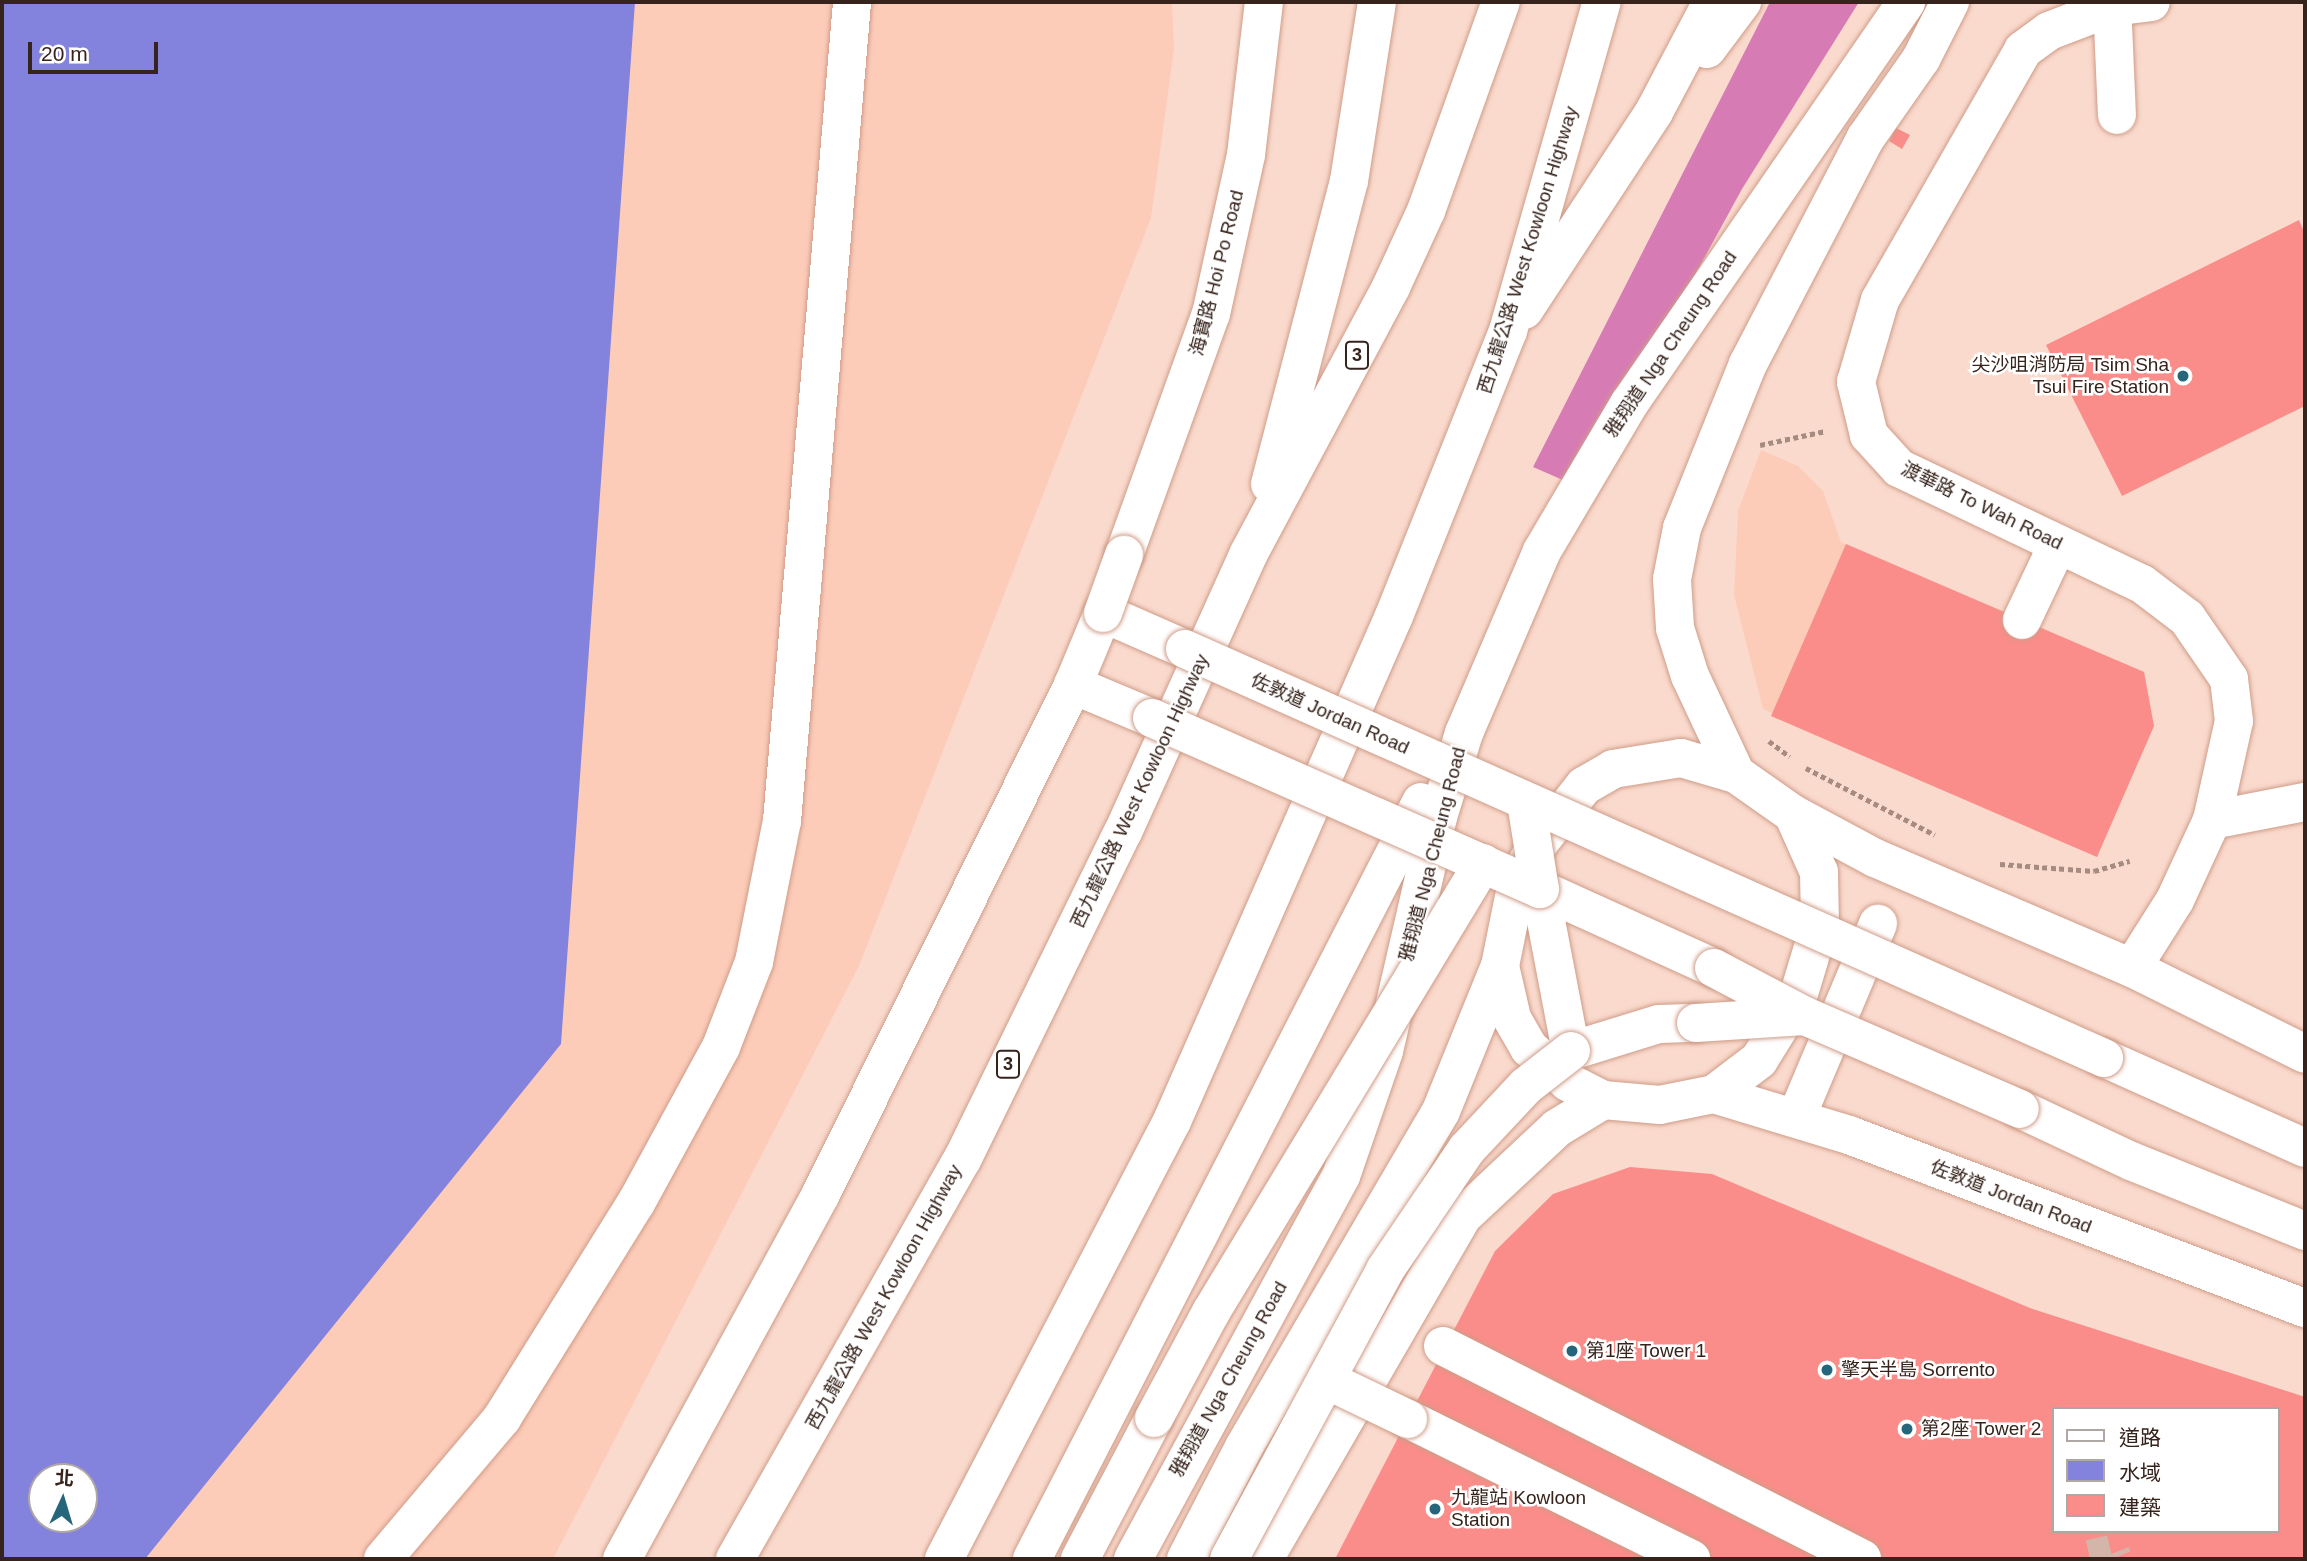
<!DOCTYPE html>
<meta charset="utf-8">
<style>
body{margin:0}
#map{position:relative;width:2307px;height:1561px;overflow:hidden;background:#fadacd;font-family:Helvetica,"Noto Sans TC",sans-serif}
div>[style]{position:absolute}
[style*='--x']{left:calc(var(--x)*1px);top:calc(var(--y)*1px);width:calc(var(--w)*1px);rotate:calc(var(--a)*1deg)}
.built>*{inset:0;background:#fdccb9}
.forest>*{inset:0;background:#d77bb5}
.water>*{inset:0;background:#8382dc}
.building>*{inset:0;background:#fa8d89}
.minor-tunnel>*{height:38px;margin-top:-19px;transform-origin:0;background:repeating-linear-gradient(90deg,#d3b5a9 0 38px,transparent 0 57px)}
.path>*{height:4.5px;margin-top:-2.25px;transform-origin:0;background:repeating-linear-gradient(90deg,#a58b80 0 5px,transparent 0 8.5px)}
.roads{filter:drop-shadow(0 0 2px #cf9c88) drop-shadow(0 0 2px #cf9c88)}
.minor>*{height:38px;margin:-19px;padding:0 19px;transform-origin:19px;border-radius:19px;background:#fff}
.major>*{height:38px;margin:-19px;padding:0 19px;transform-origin:19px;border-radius:19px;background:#fff}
.highway>*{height:38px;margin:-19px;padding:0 19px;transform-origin:19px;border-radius:19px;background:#fff}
.bridges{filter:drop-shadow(0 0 2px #cf9c88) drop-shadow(0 0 2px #cf9c88)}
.minor-bridge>*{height:38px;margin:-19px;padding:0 19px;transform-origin:19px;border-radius:19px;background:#fff}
.major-bridge>*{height:38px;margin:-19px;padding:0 19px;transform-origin:19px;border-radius:19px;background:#fff}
.dots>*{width:19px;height:19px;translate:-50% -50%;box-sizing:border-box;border:4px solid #fff;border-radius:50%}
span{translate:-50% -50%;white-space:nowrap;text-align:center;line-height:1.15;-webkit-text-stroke:5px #fff;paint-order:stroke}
.shield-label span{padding:2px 5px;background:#fff;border:2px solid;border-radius:5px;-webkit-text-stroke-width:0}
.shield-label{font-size:18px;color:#36231b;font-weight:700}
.street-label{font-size:19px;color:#36231b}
.poi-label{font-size:19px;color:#36231b}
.right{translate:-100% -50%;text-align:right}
.left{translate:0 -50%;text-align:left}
.frame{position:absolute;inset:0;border:4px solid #36231b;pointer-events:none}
.legend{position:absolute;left:2052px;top:1407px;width:228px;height:126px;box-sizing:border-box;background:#fff;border:2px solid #afa7a4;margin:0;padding:9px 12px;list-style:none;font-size:21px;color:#36231b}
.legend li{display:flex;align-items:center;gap:14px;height:35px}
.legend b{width:35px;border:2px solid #afa7a4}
.north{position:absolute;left:28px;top:1463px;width:70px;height:70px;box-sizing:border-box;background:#fff;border:2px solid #afa7a4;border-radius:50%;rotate:4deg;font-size:19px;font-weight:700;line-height:28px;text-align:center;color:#36231b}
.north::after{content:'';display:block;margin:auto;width:24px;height:32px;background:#26667b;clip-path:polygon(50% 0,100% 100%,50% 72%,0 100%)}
.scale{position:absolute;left:28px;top:42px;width:130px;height:32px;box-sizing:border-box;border:4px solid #36231b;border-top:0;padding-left:9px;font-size:21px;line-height:24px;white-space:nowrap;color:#36231b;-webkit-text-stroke:5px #fff;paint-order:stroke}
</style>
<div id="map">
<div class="built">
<i style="clip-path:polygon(evenodd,236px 2px,1172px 2px,1174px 49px,1151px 218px,859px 966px,553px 1559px,2px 1559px,236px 2px,42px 1477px,84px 1477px,84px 1519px,42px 1519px,42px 1477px)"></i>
<i style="clip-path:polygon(1761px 450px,1798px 466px,1823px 491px,1841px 542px,2144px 672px,2154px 726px,2097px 857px,1763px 709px,1734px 595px,1738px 511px)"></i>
</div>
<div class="forest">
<i style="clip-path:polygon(1770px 2px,1859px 2px,1742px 189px,1579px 487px,1533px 467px)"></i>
</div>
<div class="water">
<i style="clip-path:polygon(evenodd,2px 2px,635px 2px,561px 1044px,145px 1559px,2px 1559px,2px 2px,42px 1477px,84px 1477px,84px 1519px,42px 1519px,42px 1477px)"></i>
</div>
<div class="building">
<i style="clip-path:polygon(1896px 128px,1910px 135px,1902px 149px,1889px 141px)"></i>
<i style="clip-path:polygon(2299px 220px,2305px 234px,2305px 406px,2122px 496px,2046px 345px)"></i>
<i style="clip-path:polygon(1846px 544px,2144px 672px,2154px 726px,2097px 857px,1771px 716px)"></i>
<i style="clip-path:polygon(evenodd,1630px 1167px,1712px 1174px,2030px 1308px,2305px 1397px,2305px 1559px,1335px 1559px,1495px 1251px,1553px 1194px,1630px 1167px,2053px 1409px,2277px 1409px,2277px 1531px,2053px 1531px,2053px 1409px)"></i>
</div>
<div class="minor-tunnel">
<i style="--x:2090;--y:1559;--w:22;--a:-13"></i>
<i style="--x:2111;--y:1554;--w:5;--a:68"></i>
</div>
<div class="path">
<i style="--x:1760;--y:445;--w:67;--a:-12"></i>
<i style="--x:1769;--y:741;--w:26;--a:37"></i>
<i style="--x:1806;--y:768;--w:145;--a:27.4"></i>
<i style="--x:2000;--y:864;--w:94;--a:4.3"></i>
<i style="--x:2094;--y:871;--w:37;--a:-16"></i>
</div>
<div class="roads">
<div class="minor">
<i style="--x:2112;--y:2;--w:113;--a:87.5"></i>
<i style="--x:2022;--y:620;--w:84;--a:-64.7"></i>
<i style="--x:2212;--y:820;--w:95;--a:-11"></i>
<i style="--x:1540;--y:889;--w:165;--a:79.2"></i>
<i style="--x:2132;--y:968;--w:80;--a:-57.7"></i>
<i style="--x:2175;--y:900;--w:88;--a:-65.2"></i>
<i style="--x:2212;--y:820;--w:101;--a:-77.5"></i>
<i style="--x:2234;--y:721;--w:42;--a:-96.8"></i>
<i style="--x:2229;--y:679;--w:74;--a:-124.5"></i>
<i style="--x:2187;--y:618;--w:56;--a:-142.9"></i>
<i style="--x:2142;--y:584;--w:269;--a:-154.5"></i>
<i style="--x:1899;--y:468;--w:45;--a:-132.3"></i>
<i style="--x:1869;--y:435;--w:55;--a:-103.8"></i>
<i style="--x:1856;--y:382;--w:85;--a:-73.7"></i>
<i style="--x:1880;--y:300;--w:288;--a:-60.2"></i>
<i style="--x:2023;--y:50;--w:32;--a:-36"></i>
<i style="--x:2049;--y:31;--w:67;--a:-20.9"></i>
<i style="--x:2112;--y:7;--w:39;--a:-7"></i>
<i style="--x:1714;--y:1094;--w:141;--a:16.9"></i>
<i style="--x:1849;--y:1135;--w:488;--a:20.8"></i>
<i style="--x:1796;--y:1118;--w:211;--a:-67.1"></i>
<i style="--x:1443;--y:1346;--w:470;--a:26.9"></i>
<i style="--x:1408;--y:1419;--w:316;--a:26.3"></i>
<i style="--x:383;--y:1559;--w:185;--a:-49.8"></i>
<i style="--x:502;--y:1418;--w:253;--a:-58.1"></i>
<i style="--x:636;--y:1203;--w:178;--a:-61.4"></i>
<i style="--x:721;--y:1047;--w:91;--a:-68.8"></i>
<i style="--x:754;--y:962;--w:144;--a:-78.8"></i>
<i style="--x:782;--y:821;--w:822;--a:-85.11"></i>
<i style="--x:1080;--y:1559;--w:159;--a:-62.3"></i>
<i style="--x:1186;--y:1559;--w:126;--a:-62.6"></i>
<i style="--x:1244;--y:1447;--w:389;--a:-59.6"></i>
<i style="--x:1441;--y:1111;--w:157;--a:-67.9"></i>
<i style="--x:1264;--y:1559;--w:395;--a:-59.9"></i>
<i style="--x:1462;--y:1217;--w:130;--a:-43.1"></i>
<i style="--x:1557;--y:1128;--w:54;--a:-31.3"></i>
</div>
<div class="major">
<i style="--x:1124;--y:555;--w:256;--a:-70.2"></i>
<i style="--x:1211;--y:314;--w:163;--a:-77.6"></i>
<i style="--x:1246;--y:155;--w:154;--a:-83.3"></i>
<i style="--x:1152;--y:718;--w:86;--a:-157.3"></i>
<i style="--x:1073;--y:685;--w:78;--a:-67.4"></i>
<i style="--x:1103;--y:613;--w:90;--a:23.7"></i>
<i style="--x:1736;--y:774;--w:108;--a:-115.1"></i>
<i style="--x:1690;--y:676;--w:50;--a:-107.4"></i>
<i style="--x:1675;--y:628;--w:49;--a:-93.5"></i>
<i style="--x:1672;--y:579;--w:52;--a:-78.9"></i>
<i style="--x:1682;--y:528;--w:177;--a:-68.1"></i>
<i style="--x:1748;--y:364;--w:254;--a:-62.5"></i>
<i style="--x:1865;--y:139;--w:98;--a:-55"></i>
<i style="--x:1921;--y:59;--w:64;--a:-63"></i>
<i style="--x:1793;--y:814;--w:64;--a:65.9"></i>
<i style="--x:1819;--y:872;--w:52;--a:88.9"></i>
<i style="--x:1820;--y:924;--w:76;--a:106.8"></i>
<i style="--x:1798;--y:997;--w:74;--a:121.8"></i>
<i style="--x:1759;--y:1060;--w:56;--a:142.9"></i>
<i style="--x:1714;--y:1094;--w:55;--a:168.5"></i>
<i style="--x:1660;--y:1105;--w:57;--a:-175"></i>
<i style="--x:1603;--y:1100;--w:39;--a:-153"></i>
<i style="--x:1568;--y:1082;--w:52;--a:-138.9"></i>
<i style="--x:1529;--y:1048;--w:34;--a:-120"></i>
<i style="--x:1512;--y:1018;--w:53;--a:-103"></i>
<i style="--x:1500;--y:966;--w:86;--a:-78.6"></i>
<i style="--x:1517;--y:882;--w:34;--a:-63"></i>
<i style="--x:1532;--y:852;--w:84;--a:-51.8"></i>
<i style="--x:1584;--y:786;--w:34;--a:-30"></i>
<i style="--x:1613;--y:769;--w:69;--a:-9.2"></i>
<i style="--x:1681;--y:758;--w:57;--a:16.2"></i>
<i style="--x:1736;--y:774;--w:70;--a:35.1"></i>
<i style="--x:1793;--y:814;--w:93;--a:28.2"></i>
<i style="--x:1875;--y:858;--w:280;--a:23.2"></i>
<i style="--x:2132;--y:968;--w:193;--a:26.4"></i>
<i style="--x:1540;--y:889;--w:191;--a:24.4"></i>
<i style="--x:1571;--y:1051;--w:92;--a:-17.1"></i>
<i style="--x:1659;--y:1024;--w:37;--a:-2"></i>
<i style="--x:2104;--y:1058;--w:220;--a:24.1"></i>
<i style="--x:2020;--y:1109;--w:123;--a:25.1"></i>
<i style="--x:2131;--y:1161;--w:188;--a:21.9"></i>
<i style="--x:1032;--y:1559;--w:851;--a:-62.8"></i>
<i style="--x:1133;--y:1559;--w:436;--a:-61.5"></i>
<i style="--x:1341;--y:1176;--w:132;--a:-71"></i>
<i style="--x:1384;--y:1051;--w:240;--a:-77"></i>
<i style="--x:1438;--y:817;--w:88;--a:-72.8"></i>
<i style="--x:1464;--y:733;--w:198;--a:-66.8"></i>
<i style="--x:1542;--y:551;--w:171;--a:-59.4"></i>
<i style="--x:1629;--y:404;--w:488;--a:-55.4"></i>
</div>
<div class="highway">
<i style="--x:1707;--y:49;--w:59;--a:-53.3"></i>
<i style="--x:1524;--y:310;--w:237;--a:-56.7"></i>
<i style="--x:1654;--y:112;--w:124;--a:-62.2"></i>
<i style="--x:1270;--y:484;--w:313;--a:-75.4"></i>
<i style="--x:1349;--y:181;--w:181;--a:-81.1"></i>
<i style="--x:622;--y:1559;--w:416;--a:-61.4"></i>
<i style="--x:821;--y:1194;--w:568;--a:-63.66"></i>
<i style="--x:735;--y:1559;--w:459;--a:-60.4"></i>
<i style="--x:962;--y:1160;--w:365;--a:-63.9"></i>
<i style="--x:1123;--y:832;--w:306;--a:-65.7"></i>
<i style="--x:1249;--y:553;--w:302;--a:-61.9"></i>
<i style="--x:1391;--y:287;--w:84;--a:-65.3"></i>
<i style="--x:1426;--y:211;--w:222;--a:-70.3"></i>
<i style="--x:944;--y:1559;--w:494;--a:-62.5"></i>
<i style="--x:1172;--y:1121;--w:552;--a:-66.27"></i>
<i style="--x:1394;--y:616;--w:307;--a:-68.2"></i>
<i style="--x:1508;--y:331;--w:342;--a:-74.1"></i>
</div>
</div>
<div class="bridges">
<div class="minor-bridge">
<i style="--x:1526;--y:802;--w:88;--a:80.9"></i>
<i style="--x:1327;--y:1380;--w:90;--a:25.7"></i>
<i style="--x:1154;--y:1418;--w:120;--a:-61.7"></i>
<i style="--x:1211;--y:1312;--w:525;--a:-58.79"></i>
<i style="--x:1229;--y:1559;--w:328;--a:-61.6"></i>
<i style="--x:1385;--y:1270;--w:146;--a:-55.9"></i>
<i style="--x:1467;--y:1149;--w:86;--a:-46.9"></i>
<i style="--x:1526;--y:1086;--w:57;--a:-37.9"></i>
</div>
<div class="major-bridge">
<i style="--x:1103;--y:613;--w:62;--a:-70.1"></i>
<i style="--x:1185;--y:649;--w:1006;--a:23.99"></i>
<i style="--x:1152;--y:718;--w:424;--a:23.8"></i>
<i style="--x:1714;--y:968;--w:103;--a:27.8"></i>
<i style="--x:1805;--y:1016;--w:234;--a:23.4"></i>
<i style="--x:1696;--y:1023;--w:109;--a:-3.7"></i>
</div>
</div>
<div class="dots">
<i style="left:2183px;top:376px;background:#26667b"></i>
<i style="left:1572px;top:1351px;background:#26667b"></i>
<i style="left:1827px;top:1370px;background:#26667b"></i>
<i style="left:1907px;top:1429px;background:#26667b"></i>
<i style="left:1435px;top:1509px;background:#26667b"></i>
</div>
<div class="shield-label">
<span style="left:1357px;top:355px">3</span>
<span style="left:1008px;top:1064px">3</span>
</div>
<div class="street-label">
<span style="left:1528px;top:250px;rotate:-73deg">西九龍公路 West Kowloon Highway</span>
<span style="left:1217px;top:273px;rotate:-76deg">海寶路 Hoi Po Road</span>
<span style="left:1671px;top:344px;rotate:-56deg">雅翔道 Nga Cheung Road</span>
<span style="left:1982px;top:506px;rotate:26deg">渡華路 To Wah Road</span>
<span style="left:1330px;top:714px;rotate:24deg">佐敦道 Jordan Road</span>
<span style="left:1140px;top:791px;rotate:-65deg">西九龍公路 West Kowloon Highway</span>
<span style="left:1433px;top:854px;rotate:-76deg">雅翔道 Nga Cheung Road</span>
<span style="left:2011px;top:1197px;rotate:21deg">佐敦道 Jordan Road</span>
<span style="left:884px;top:1297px;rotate:-61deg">西九龍公路 West Kowloon Highway</span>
<span style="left:1229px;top:1379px;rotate:-61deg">雅翔道 Nga Cheung Road</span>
</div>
<div class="poi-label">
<span class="right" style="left:2169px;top:376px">尖沙咀消防局 Tsim Sha<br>Tsui Fire Station</span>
<span class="left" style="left:1586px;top:1351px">第1座 Tower 1</span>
<span class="left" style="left:1841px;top:1370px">擎天半島 Sorrento</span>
<span class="left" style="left:1921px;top:1429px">第2座 Tower 2</span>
<span class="left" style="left:1451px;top:1509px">九龍站 Kowloon<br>Station</span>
</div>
<div class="frame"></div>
<ul class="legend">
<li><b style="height:9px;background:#fff"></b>道路</li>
<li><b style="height:19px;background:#8382dc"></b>水域</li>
<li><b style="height:19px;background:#fa8d89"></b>建築</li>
</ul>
<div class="north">北</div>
<div class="scale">20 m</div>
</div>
